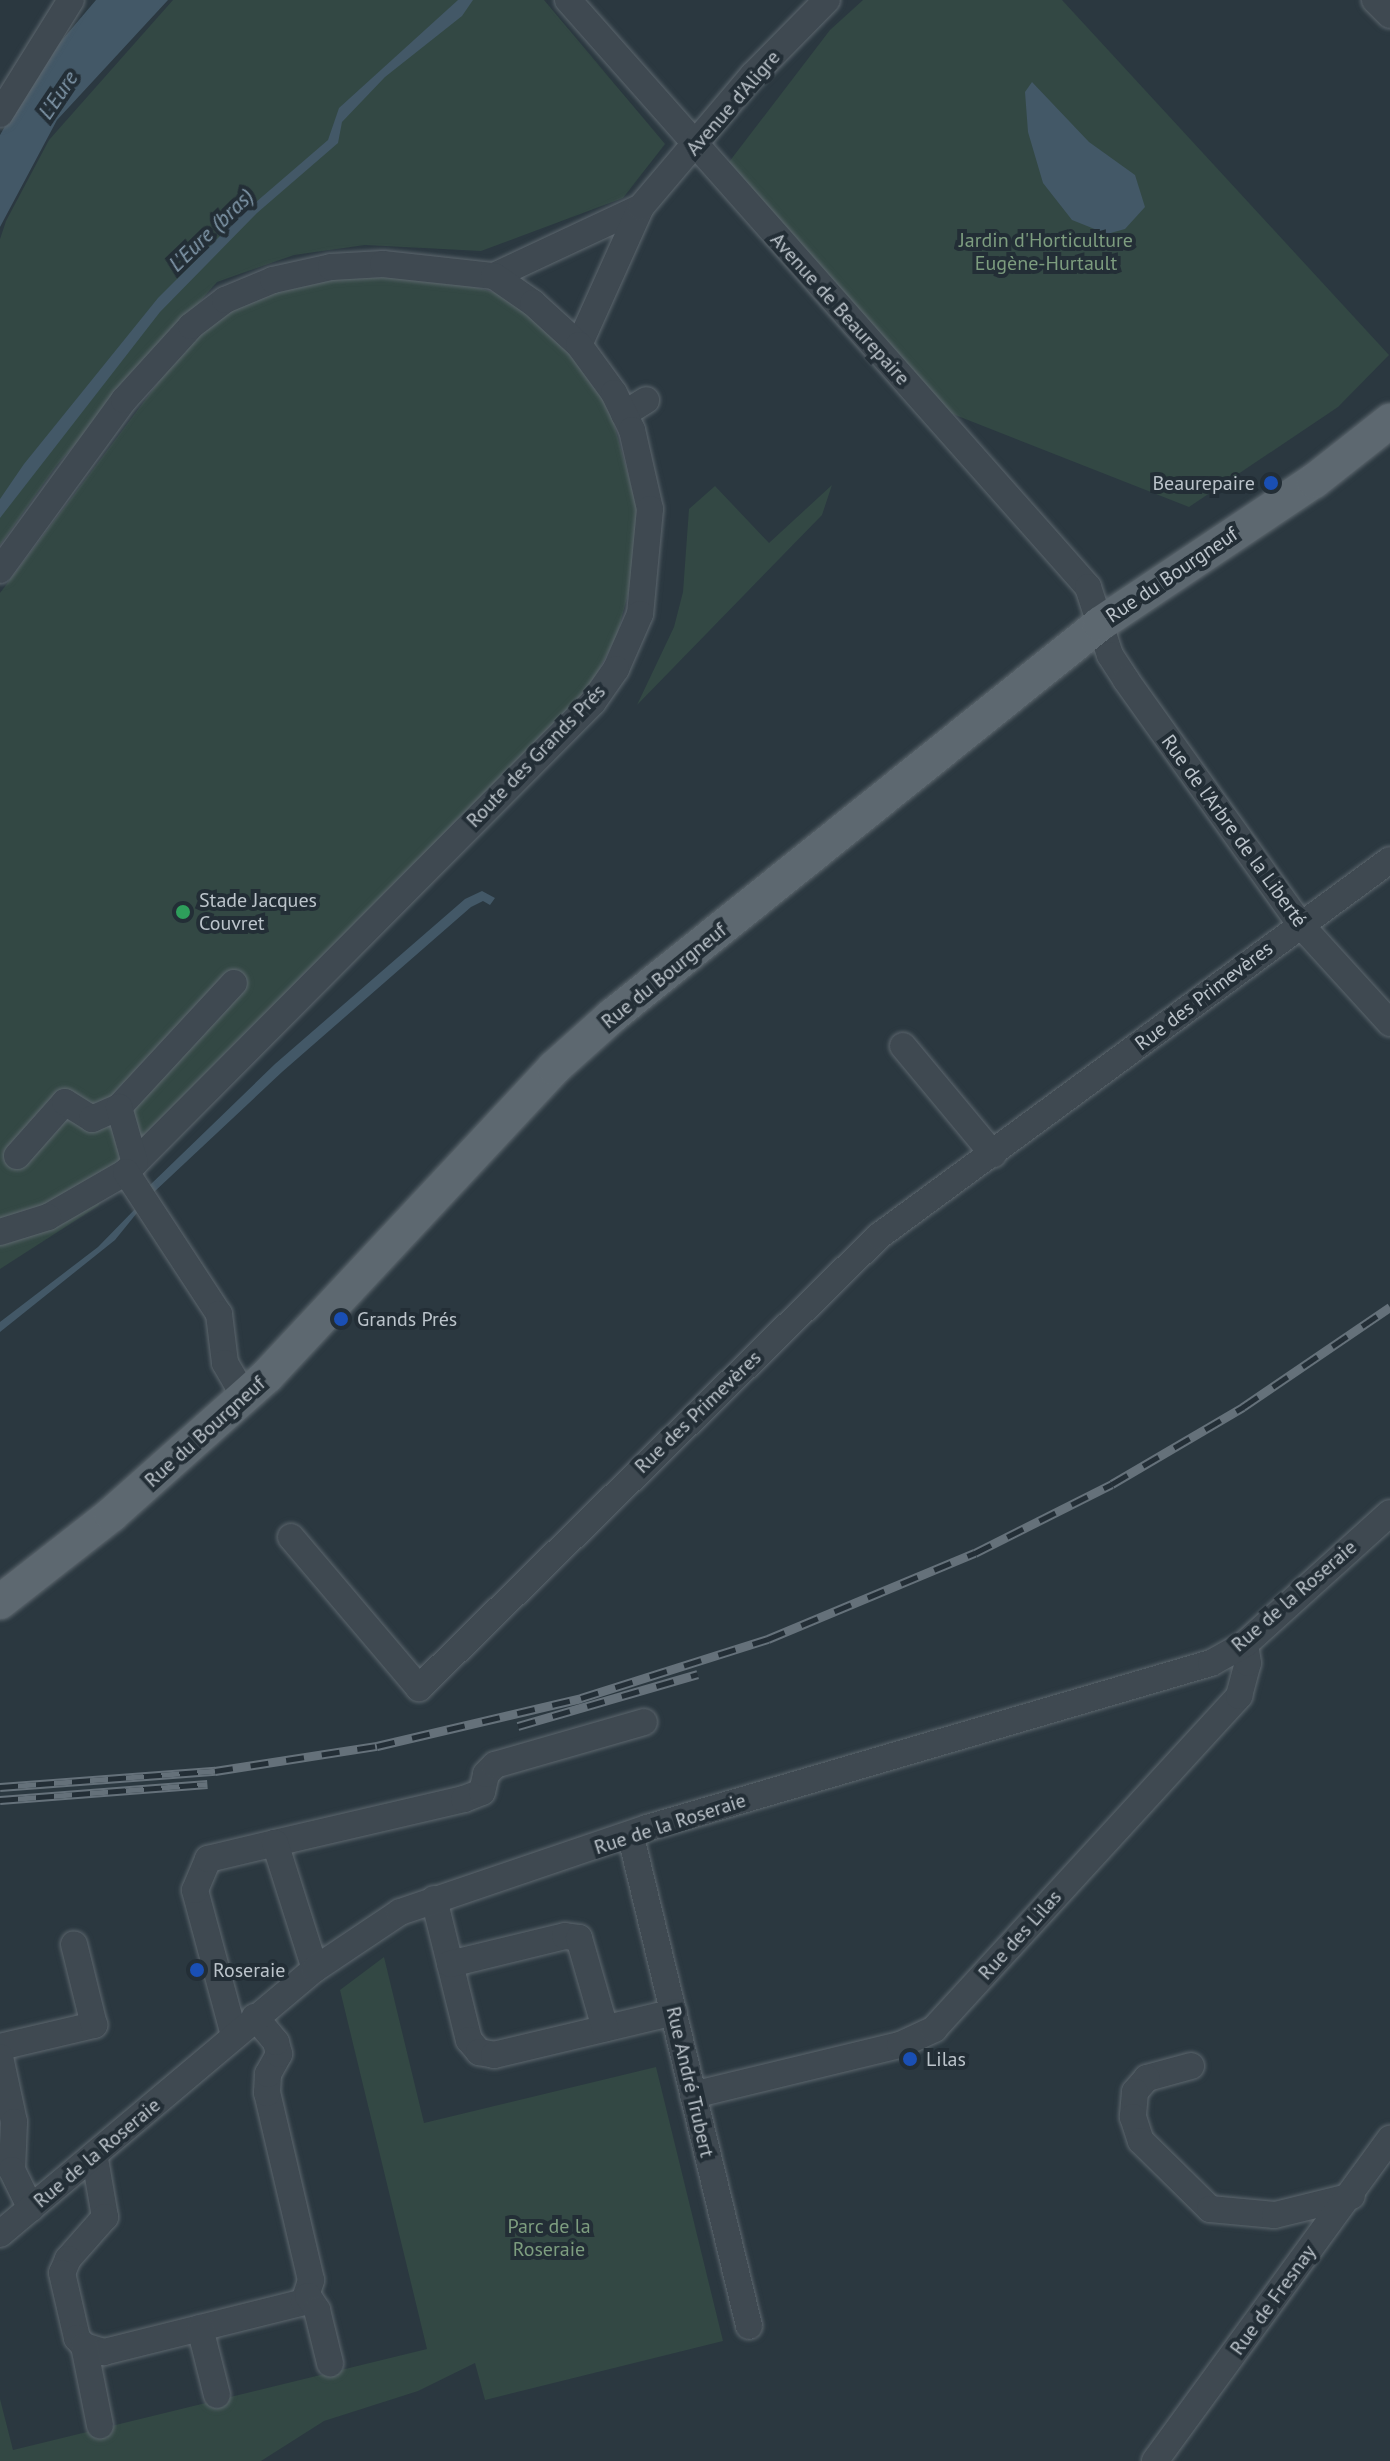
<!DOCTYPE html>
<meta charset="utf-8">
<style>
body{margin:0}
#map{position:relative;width:1390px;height:2461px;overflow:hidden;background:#2b3840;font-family:"PT Sans",sans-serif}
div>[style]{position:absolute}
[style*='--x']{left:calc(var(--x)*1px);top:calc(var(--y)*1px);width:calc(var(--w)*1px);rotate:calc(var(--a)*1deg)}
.green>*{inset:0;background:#334844}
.water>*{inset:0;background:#435867}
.roads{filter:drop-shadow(0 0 2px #5d676e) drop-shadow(0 0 2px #5d676e)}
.minor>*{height:26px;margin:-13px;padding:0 13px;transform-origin:13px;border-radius:13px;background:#3f4951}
.major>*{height:34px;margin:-17px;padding:0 17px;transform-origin:17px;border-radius:17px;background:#5d6870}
.rail>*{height:9px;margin-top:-4.5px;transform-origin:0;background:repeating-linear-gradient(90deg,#232e36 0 18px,#65717a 0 36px);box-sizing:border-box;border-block:2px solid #65717a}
.dots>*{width:22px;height:22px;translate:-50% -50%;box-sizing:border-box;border:4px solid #232e36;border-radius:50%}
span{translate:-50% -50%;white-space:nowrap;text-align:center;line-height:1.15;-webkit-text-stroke:8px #232e36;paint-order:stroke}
.street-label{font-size:20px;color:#bcc4cb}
.park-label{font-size:20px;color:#7d9d7f}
.poi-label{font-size:20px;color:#bcc4cb}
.right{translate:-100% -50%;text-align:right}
.left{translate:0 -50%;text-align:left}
.water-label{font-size:22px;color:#8198aa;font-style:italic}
</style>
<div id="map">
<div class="green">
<i style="clip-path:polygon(173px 0,544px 0,665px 144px,623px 198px,481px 251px,365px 245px,294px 255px,217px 282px,57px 465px,0 545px,0 239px,6px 221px,49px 140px)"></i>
<i style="clip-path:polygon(863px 0,1062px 0,1389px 355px,1338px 407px,1189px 507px,940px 409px,726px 166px,830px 30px)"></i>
<i style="clip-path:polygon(366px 276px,453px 281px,500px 294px,537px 320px,585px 369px,609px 406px,637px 507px,635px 568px,617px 635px,590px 687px,142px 1137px,98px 1206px,0 1269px,0 593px,197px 331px,241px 304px,303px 283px)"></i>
<i style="clip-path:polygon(832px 485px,822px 515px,637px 705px,674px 627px,683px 592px,689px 509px,715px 486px,769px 543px)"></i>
<i style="clip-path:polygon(384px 1957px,424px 2123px,656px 2067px,723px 2341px,485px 2400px,475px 2363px,418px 2391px,324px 2421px,261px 2461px,0 2461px,0 2399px,13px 2450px,427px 2349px,340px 1990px)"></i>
</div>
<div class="water">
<i style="clip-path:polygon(96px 0,168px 0,57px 120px,0 227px,0 135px,39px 67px)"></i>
<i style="clip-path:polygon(458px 0,473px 0,462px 16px,385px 77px,342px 122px,338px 143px,257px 213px,160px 312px,0 518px,0 499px,24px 464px,158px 298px,241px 215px,328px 140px,339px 108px)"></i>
<i style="clip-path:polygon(1032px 82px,1089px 142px,1135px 175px,1145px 207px,1125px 229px,1107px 234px,1072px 220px,1043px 183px,1028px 132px,1025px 92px)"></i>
<i style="clip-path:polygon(482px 891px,495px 898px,490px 905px,483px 901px,471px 907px,282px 1072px,154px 1192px,115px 1240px,0 1332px,0 1322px,98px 1247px,137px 1207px,150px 1185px,275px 1064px,465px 899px)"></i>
</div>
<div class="roads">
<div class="minor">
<i style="--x:568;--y:0;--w:784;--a:48.46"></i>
<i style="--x:1088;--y:587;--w:71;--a:72.1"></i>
<i style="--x:1110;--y:655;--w:30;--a:57"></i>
<i style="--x:1126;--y:680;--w:300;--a:54.5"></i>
<i style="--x:1300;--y:924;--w:134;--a:47.7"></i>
<i style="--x:1375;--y:0;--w:21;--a:45"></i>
<i style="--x:0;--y:114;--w:134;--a:-58.1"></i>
<i style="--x:494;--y:276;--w:162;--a:-25.1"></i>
<i style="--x:579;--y:345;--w:151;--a:-65.8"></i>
<i style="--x:641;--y:207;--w:173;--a:-49.7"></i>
<i style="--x:753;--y:75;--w:105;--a:-45.4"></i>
<i style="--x:624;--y:414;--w:26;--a:-32"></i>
<i style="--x:0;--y:570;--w:210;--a:-53.9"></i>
<i style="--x:124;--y:400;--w:100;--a:-47.8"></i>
<i style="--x:191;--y:326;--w:43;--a:-37.4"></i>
<i style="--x:225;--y:300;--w:52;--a:-22.6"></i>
<i style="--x:273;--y:280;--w:59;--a:-12.6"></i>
<i style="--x:331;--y:267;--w:52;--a:-3.3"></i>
<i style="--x:383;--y:264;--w:112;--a:6.2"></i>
<i style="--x:494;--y:276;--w:47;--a:34.7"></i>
<i style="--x:533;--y:303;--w:62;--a:42.4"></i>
<i style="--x:579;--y:345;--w:59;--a:53.9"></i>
<i style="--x:614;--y:393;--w:41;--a:64.1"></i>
<i style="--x:632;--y:430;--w:81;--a:77.2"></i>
<i style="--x:650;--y:509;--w:105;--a:95.4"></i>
<i style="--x:640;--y:614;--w:60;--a:113.6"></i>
<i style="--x:616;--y:669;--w:40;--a:124.9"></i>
<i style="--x:593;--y:702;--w:663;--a:134.82"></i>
<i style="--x:126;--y:1172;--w:90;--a:150"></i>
<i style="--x:48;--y:1217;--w:50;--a:162.6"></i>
<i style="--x:903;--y:1046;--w:141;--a:50.2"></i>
<i style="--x:119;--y:1107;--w:169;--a:-47.2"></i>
<i style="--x:17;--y:1156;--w:72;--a:-48.4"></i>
<i style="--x:65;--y:1102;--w:32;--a:32"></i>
<i style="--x:92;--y:1119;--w:30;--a:-24"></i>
<i style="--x:119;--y:1107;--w:58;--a:74.1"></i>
<i style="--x:126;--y:1172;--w:170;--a:56.8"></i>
<i style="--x:219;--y:1314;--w:49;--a:83"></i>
<i style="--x:225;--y:1363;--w:39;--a:60"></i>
<i style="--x:291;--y:1537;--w:198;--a:49.7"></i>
<i style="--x:419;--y:1688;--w:645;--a:-44.5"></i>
<i style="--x:879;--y:1236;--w:634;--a:-36.35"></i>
<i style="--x:631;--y:1837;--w:503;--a:76.43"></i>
<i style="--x:275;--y:1843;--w:194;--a:-13.1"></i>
<i style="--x:464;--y:1799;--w:19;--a:-21"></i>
<i style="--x:482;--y:1792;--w:18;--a:-77"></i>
<i style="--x:486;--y:1774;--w:13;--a:-45"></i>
<i style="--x:495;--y:1765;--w:155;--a:-16.1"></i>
<i style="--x:434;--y:1899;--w:145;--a:76.1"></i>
<i style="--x:469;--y:2040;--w:16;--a:50"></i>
<i style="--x:479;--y:2052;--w:15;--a:11"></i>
<i style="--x:494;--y:2055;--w:185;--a:-13.4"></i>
<i style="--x:450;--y:1964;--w:118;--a:-13.7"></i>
<i style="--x:565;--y:1936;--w:14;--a:8"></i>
<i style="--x:579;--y:1938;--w:94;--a:73.9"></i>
<i style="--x:234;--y:2035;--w:150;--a:-105.1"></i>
<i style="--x:195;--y:1890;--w:34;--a:-67"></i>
<i style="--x:208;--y:1859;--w:69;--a:-13.4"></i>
<i style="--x:275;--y:1843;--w:132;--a:72.4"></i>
<i style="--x:0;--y:2047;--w:97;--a:-13.2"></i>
<i style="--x:94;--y:2025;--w:83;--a:-103.9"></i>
<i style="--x:0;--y:2057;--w:66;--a:77.8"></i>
<i style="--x:14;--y:2122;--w:48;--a:92.4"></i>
<i style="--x:12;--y:2170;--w:43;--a:64"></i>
<i style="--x:1191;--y:2066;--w:46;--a:164.7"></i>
<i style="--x:1147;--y:2078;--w:18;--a:131"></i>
<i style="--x:1135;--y:2092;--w:25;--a:95"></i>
<i style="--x:1133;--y:2117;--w:25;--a:72"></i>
<i style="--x:1141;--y:2141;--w:97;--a:44.6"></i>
<i style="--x:1210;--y:2209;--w:65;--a:5.3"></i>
<i style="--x:1275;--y:2215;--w:79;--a:-13.9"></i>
<i style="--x:693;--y:2095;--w:213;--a:-13.6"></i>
<i style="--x:900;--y:2045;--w:38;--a:-25"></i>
<i style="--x:934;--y:2029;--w:452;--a:-47.5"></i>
<i style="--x:1239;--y:1696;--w:34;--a:-75"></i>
<i style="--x:1248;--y:1663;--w:19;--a:-99"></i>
<i style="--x:95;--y:2159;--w:59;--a:80.2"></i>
<i style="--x:105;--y:2217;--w:56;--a:131.4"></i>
<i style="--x:68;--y:2259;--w:15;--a:113"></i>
<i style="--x:62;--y:2273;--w:67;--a:77"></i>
<i style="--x:77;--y:2338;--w:11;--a:49"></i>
<i style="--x:84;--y:2346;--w:21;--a:17"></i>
<i style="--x:104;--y:2352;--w:206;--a:-14"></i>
<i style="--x:304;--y:2302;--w:23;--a:-72"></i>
<i style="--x:311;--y:2280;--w:192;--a:-103.2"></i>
<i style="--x:267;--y:2093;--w:19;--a:-87"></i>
<i style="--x:268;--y:2074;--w:23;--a:-61"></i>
<i style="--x:279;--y:2054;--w:12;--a:-104"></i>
<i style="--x:276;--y:2042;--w:33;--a:-130"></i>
<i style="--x:0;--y:2234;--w:412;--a:-40.1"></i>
<i style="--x:315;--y:1969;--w:102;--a:-33.8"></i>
<i style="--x:400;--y:1912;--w:261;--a:-18.8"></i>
<i style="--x:647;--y:1828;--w:588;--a:-16.31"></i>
<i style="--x:1211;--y:1663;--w:39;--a:-29"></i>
<i style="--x:1245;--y:1644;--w:195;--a:-42.1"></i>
<i style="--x:308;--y:2296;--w:17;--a:57"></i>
<i style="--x:317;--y:2310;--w:55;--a:76.2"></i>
<i style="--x:200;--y:2328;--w:69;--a:75.8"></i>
<i style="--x:84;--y:2346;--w:81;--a:78.6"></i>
<i style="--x:1155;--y:2461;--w:399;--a:-53.9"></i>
</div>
<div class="major">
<i style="--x:0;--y:1602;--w:141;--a:-38.1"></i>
<i style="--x:111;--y:1515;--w:209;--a:-41.7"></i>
<i style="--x:267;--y:1376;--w:421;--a:-47"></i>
<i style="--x:554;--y:1068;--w:78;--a:-41.9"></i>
<i style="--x:612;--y:1016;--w:626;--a:-38.77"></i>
<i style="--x:1100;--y:624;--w:257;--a:-33.8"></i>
<i style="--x:1314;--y:481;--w:97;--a:-38.3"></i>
</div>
</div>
<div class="rail">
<i style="--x:518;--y:1726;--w:187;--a:-16.1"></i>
<i style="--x:0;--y:1787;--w:216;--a:-4.3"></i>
<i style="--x:215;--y:1771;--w:164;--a:-8.8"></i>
<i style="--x:377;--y:1746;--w:210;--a:-13.2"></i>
<i style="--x:581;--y:1698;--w:196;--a:-17.5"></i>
<i style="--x:768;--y:1639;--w:224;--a:-22.6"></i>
<i style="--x:975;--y:1553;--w:153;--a:-26.7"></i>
<i style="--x:1112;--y:1484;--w:152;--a:-30.4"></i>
<i style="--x:1243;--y:1407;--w:178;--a:-34.2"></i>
<i style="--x:0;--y:1800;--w:208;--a:-4.4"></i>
</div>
<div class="dots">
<i style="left:1271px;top:483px;background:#1a4fb4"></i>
<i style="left:183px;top:912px;background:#2e9e5b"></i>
<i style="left:341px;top:1319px;background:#1a4fb4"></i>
<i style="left:197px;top:1970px;background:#1a4fb4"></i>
<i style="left:910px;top:2059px;background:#1a4fb4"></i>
</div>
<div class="street-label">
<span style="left:733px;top:103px;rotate:-49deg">Avenue d'Aligre</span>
<span style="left:840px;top:309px;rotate:48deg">Avenue de Beaurepaire</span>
<span style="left:1172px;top:575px;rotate:-34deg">Rue du Bourgneuf</span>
<span style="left:536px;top:756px;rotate:-46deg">Route des Grands Prés</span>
<span style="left:1234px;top:831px;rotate:54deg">Rue de l'Arbre de la Liberté</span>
<span style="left:664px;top:976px;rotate:-39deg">Rue du Bourgneuf</span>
<span style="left:1204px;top:996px;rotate:-37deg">Rue des Primevères</span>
<span style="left:698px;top:1412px;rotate:-44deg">Rue des Primevères</span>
<span style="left:205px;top:1432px;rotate:-42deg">Rue du Bourgneuf</span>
<span style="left:1294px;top:1596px;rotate:-41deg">Rue de la Roseraie</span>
<span style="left:670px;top:1824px;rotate:-18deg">Rue de la Roseraie</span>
<span style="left:1020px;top:1935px;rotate:-48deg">Rue des Lilas</span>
<span style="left:690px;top:2082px;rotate:77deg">Rue André Trubert</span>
<span style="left:97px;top:2153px;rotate:-40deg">Rue de la Roseraie</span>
<span style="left:1273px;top:2300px;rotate:-54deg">Rue de Fresnay</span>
</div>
<div class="park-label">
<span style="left:1046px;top:252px">Jardin d'Horticulture<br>Eugène-Hurtault</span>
<span style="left:549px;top:2238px">Parc de la<br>Roseraie</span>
</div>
<div class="poi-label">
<span class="right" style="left:1255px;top:483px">Beaurepaire</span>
<span class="left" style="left:199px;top:912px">Stade Jacques<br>Couvret</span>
<span class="left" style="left:357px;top:1319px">Grands Prés</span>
<span class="left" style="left:213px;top:1970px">Roseraie</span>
<span class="left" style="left:926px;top:2059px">Lilas</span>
</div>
<div class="water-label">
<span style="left:58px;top:95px;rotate:-56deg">L'Eure</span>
<span style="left:211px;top:230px;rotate:-44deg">L'Eure (bras)</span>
</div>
</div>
